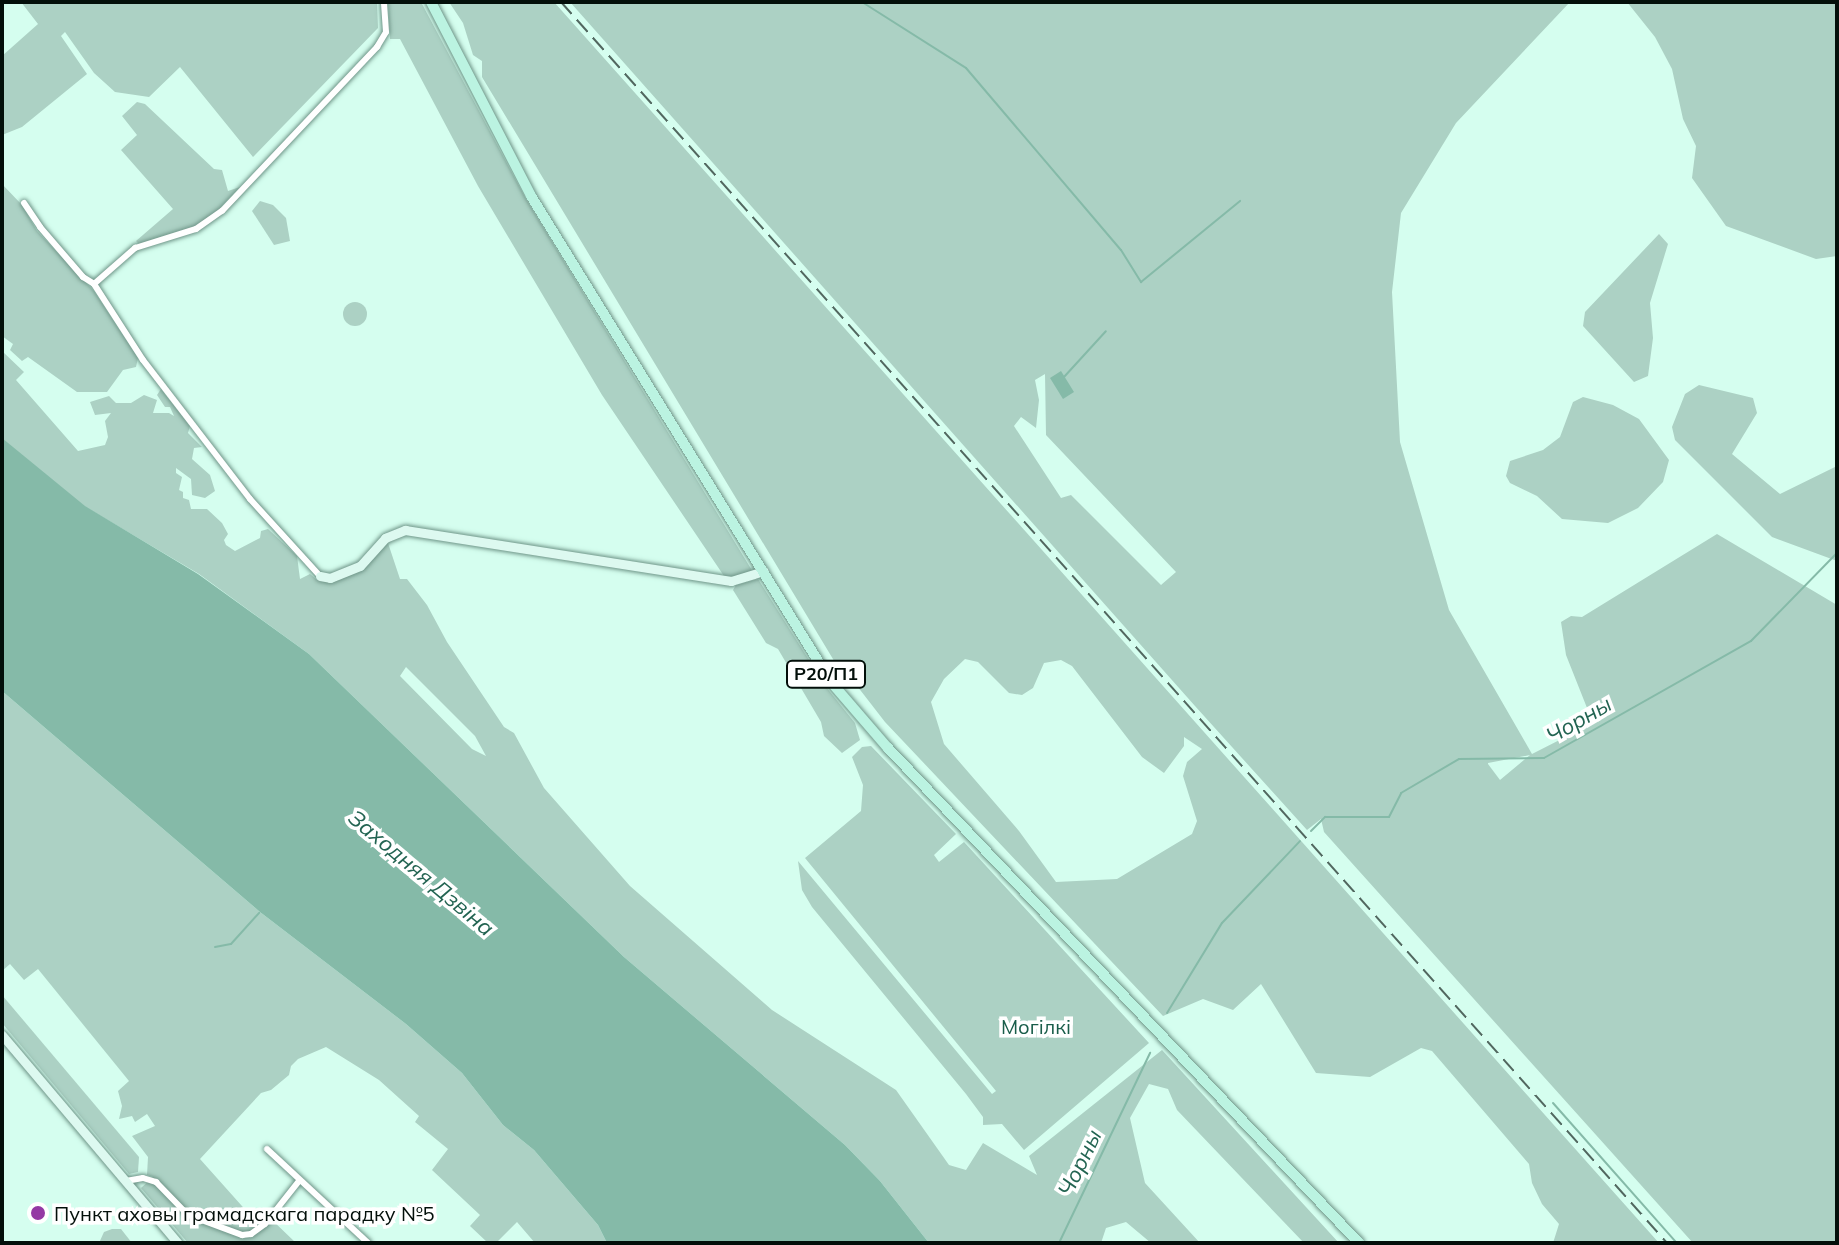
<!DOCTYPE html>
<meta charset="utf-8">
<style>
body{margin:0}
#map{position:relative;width:1839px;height:1245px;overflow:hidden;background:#d5feef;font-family:Mulish,sans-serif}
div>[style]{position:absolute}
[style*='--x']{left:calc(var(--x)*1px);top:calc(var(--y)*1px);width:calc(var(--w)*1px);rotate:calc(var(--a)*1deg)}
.green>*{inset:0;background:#acd1c4}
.round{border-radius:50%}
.water>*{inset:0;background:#85baa8}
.stream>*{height:2px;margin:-1px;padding:0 1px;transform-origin:1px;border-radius:1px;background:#85baa8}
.roads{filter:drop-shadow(0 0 2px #6f9588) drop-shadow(0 0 2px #6f9588)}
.street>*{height:6px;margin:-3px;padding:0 3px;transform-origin:3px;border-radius:3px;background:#fff}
.secondary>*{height:9px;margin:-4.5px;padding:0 4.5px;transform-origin:4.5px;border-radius:4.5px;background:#ddf9f0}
.primary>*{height:10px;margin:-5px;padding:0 5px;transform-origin:5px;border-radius:5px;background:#bbf3e1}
.rail>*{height:2px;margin-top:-1px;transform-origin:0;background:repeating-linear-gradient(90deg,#51675f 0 16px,transparent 0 24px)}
.dots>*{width:22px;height:22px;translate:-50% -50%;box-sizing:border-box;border:4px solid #fff;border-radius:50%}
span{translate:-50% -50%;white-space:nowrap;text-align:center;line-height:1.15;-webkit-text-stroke:7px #fff;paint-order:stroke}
.shield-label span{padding:2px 6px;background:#fff;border:2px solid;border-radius:6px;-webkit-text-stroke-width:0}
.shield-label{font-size:18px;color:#030f0a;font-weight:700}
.park-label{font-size:20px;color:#195d4a}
.poi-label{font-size:20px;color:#030f0a}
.left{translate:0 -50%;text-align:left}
.water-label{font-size:22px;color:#236452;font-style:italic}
.frame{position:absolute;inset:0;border:4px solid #030f0a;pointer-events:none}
</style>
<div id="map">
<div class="green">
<i style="clip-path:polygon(21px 2px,377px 2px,378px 28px,253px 157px,180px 67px,149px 97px,115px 92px,94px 73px,65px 32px,61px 36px,87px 74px,22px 127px,2px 135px,2px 56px,38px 24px)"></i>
<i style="clip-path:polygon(388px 2px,421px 2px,526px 199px,753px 572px,740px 577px,724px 576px,602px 395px,478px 186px,400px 39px,390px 39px)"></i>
<i style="clip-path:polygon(evenodd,449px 2px,554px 2px,1659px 1243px,1553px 1243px,1559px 1224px,1542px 1204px,1532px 1183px,1529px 1164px,1432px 1051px,1421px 1048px,1370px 1077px,1316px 1073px,1261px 984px,1233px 1010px,1203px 999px,1163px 1016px,885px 722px,854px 682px,842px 674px,482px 77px,482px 61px,473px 55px,463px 23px,449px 2px,965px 659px,978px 662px,1009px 693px,1022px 695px,1033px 688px,1044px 663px,1061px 660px,1072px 666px,1142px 757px,1164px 773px,1184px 746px,1184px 737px,1202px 749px,1187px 762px,1183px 776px,1197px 821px,1192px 834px,1117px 879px,1056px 882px,1019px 831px,944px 744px,931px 702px,944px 679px,965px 659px)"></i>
<i style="clip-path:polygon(evenodd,570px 2px,1570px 2px,1456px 123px,1401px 213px,1392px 292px,1400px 442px,1449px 610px,1532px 754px,1593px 723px,1566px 655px,1561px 622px,1571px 616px,1582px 617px,1717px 534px,1837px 605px,1837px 1243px,1693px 1243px,1324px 832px,1321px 819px,1307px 830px,1195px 706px,570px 2px,1045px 374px,1046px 435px,1176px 572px,1161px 585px,1071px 495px,1061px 498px,1014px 426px,1021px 417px,1036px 428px,1039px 400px,1035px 380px,1045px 374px,570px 2px,1530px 755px,1500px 780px,1488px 764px,1488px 763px,1530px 755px)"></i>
<i style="clip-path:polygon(1627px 2px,1837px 2px,1837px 256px,1816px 259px,1726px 226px,1692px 178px,1696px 146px,1683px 119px,1672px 69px,1655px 37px)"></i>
<i style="clip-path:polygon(137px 102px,145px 104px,214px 169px,222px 170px,228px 191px,240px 187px,217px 211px,195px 226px,139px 244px,136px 241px,173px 209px,121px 150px,137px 135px,122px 116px)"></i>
<i style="clip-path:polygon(2px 184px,22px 205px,37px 231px,94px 291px,138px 358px,136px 367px,123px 370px,107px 392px,77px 392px,28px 357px,22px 361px,10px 350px,13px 344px,2px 336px)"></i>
<i style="clip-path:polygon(260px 201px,273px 205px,286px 218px,290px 241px,274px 245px,252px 211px)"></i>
<i style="clip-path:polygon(1659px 234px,1668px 244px,1650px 303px,1653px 338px,1648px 376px,1634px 382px,1583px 326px,1585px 312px)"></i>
<i class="round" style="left:343px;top:302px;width:24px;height:24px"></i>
<i style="clip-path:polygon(evenodd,2px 351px,24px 372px,16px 380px,78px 451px,105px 445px,108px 437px,105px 421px,111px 413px,95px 415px,90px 402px,109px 396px,116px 403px,131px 403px,144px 395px,157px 400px,153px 413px,169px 413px,174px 416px,170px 407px,165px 407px,157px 395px,161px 389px,190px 426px,188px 433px,202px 447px,194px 448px,192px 459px,210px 475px,215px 491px,205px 498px,192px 495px,191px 479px,176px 468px,176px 473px,182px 477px,179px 490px,183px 492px,183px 498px,189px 500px,191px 509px,207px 509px,222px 523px,228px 534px,224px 540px,226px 545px,235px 551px,260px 538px,261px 531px,268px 529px,297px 556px,300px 579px,310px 574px,317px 580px,346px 576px,387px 540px,400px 579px,407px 579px,427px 605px,447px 642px,504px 727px,514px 733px,544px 788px,630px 886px,772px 1010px,896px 1090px,949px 1165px,966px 1170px,983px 1143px,1037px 1175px,1029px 1156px,1162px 1050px,1339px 1243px,1304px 1243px,1177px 1110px,1168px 1089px,1149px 1084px,1130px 1118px,1145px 1183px,1200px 1243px,1151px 1243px,1126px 1222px,1106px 1228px,1101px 1243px,929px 1243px,880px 1181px,845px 1145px,624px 957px,309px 654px,199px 574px,84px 506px,7px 443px,2px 438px,2px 351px,406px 667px,475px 736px,486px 756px,472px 749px,400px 676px,406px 667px)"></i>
<i style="clip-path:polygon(1699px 385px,1753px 398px,1757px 413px,1732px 454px,1780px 494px,1837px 466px,1837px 561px,1772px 537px,1675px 440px,1672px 427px,1685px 394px)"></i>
<i style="clip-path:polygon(1583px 397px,1613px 405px,1639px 419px,1669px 460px,1663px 482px,1638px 508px,1608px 523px,1562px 519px,1537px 496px,1510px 483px,1506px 476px,1510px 461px,1543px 450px,1560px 437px,1573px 402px)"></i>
<i style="clip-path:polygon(758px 579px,826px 687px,855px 723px,860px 740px,842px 753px,824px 736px,821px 722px,778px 649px,766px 643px,733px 590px,736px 585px)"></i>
<i style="clip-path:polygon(2px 691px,260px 912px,406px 1024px,462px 1073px,503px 1125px,534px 1150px,598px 1225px,607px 1243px,535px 1243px,517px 1222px,496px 1243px,488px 1243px,470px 1226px,480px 1215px,432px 1170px,448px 1149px,415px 1122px,419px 1116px,379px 1080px,326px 1047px,298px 1059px,291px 1066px,289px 1075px,271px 1090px,261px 1093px,200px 1159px,259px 1225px,269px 1217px,296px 1243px,188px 1243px,141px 1188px,153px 1177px,147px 1175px,148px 1157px,132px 1136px,155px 1126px,147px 1114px,135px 1122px,132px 1116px,119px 1119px,122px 1106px,118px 1091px,129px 1081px,38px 969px,24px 980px,10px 964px,2px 971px)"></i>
<i style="clip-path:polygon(871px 746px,956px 834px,934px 855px,939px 862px,964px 842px,1149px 1043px,1024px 1150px,1002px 1124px,983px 1125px,983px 1117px,966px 1094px,812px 907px,802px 890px,798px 861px,992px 1094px,996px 1091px,805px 858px,861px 811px,863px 785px,852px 757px,862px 747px)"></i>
<i style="clip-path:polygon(2px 995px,139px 1157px,138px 1172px,129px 1174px,2px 1023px)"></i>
<i style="clip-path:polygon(112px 1229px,121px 1229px,132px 1243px,99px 1243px,104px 1232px)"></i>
</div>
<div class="water">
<i style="clip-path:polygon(1061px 371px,1074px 392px,1063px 399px,1050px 378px)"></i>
<i style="clip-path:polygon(2px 438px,85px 506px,198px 574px,309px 654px,624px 957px,845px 1145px,880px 1181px,929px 1243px,607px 1243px,598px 1225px,534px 1150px,503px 1125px,462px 1073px,406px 1024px,260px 912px,2px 691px)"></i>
</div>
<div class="stream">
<i style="--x:862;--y:2;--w:123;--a:32.4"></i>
<i style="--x:966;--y:68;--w:239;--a:49.6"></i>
<i style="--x:1121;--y:250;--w:38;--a:58"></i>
<i style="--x:1141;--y:282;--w:128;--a:-39.3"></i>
<i style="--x:1064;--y:377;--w:62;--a:-47.6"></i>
<i style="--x:1311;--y:831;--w:20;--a:-45"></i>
<i style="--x:1325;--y:817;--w:64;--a:0"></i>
<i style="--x:1389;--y:817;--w:27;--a:-63"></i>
<i style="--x:1401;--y:793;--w:67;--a:-30.4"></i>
<i style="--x:1459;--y:759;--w:85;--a:-0.7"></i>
<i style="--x:1544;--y:758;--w:238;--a:-29.5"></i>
<i style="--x:1751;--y:641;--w:123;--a:-45.7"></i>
<i style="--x:215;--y:947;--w:16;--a:-11"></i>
<i style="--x:231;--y:944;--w:42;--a:-47.9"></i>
<i style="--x:1167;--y:1013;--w:105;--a:-58.6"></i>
<i style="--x:1222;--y:923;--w:113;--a:-46.4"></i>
<i style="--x:1553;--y:1103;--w:187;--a:48.5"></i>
<i style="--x:1059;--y:1243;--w:211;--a:-64.4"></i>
</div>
<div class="roads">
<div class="street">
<i style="--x:24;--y:203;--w:29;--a:56"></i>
<i style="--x:40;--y:227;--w:66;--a:49.3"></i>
<i style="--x:83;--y:277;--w:13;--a:32"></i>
<i style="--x:94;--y:284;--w:90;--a:57.2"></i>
<i style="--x:143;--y:360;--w:175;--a:52.4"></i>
<i style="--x:250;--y:499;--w:104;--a:47.7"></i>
<i style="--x:94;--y:284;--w:55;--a:-41.3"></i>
<i style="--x:135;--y:248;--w:64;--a:-17.3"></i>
<i style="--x:196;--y:229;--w:32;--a:-35"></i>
<i style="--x:222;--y:211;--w:226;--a:-46.6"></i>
<i style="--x:377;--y:47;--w:17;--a:-59"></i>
<i style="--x:386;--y:32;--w:30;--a:-94"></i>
<i style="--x:267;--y:1149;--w:138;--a:42.9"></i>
<i style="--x:126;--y:1181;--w:17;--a:-10"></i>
<i style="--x:143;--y:1178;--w:14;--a:17"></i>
<i style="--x:156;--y:1182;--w:46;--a:45.9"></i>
<i style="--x:188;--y:1215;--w:58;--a:20.3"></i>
<i style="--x:242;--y:1235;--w:9;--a:-6"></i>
<i style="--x:251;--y:1234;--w:17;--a:-36"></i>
<i style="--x:265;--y:1224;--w:55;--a:-51.7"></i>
</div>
<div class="secondary">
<i style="--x:320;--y:576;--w:10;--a:11"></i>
<i style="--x:330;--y:578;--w:32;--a:-22"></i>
<i style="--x:360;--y:566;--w:38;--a:-48"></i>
<i style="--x:385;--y:538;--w:22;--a:-22"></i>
<i style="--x:405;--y:530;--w:330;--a:8.9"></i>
<i style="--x:731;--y:581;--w:34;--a:-17"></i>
<i style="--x:2;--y:1035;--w:272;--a:49.8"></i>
</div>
<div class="primary">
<i style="--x:431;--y:2;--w:218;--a:62.7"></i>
<i style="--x:531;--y:196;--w:571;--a:58.31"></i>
<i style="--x:831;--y:682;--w:87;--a:49.2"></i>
<i style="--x:888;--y:748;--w:683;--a:46.42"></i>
</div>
</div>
<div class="rail">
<i style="--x:561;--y:2;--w:1662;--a:48.29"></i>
</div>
<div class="dots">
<i style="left:38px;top:1213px;background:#9439a4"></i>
</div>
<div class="shield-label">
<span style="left:826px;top:674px">Р20/П1</span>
</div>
<div class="park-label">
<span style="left:1036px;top:1026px">Могілкі</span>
</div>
<div class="poi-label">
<span class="left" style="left:54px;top:1213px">Пункт аховы грамадскага парадку №5</span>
</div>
<div class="water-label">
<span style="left:1579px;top:720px;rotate:-30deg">Чорны</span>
<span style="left:421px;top:873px;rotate:40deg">Заходняя Дзвіна</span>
<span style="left:1080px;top:1163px;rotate:-64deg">Чорны</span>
</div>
<div class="frame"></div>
</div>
